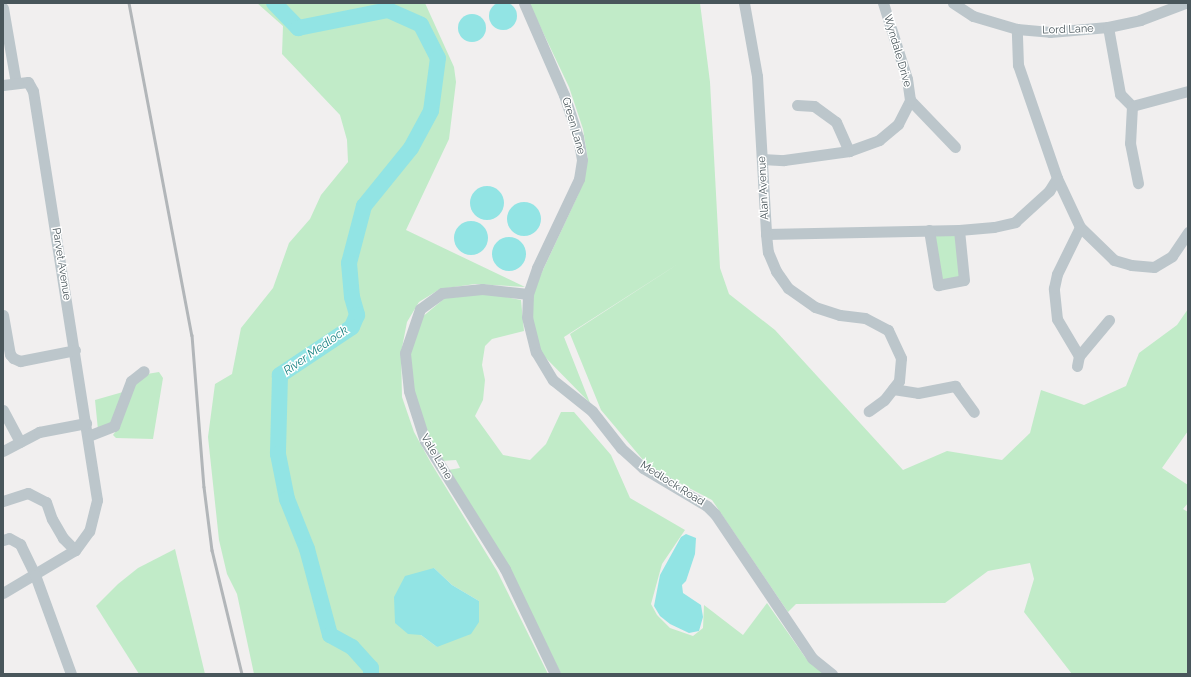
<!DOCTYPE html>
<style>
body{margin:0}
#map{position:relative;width:1191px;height:677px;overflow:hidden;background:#f1efef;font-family:Raleway,sans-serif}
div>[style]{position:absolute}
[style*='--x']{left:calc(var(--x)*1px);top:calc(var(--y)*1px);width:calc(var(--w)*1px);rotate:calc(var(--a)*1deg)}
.green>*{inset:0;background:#c1ebc8}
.water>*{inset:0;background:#92e4e4}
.round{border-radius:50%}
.river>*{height:16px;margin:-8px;padding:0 8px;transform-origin:8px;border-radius:8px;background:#92e4e4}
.minor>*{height:11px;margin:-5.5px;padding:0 5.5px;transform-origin:5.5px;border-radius:5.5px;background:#bcc6cb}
.rail>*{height:2.5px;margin:-1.25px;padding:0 1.25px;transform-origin:1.25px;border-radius:1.25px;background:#b2b6b9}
span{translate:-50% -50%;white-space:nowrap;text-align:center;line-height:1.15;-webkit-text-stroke:3px #fff;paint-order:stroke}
.street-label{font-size:11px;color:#49565b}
.water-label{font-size:12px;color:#178281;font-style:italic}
.frame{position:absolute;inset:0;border:4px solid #49565b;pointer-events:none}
</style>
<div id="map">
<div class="green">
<i style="clip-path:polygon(evenodd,257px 3px,425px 3px,454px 67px,456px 82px,449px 139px,406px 230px,525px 287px,475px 284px,440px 289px,419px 302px,407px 322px,401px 353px,402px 397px,414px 432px,431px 463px,497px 571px,548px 674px,254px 674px,237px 594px,227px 574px,219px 540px,208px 437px,215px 384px,232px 374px,241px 328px,273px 288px,289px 243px,310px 219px,321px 195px,348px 162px,347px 140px,340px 115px,282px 54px,283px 26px,257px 3px,434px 568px,452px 585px,479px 601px,437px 647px,421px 635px,434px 568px)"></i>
<i style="clip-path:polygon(529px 3px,700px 3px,710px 82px,720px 268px,729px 294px,775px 330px,903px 470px,947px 451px,1002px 460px,1030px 433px,1041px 390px,1084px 405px,1126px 386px,1139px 353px,1177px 325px,1188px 309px,1188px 431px,1162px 468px,1188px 485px,1188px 503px,1183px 509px,1188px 512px,1188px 674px,1072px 674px,1024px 612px,1034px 579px,1030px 563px,988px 571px,945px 603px,796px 604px,788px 612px,712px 500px,649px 467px,601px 410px,570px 334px,681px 262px,564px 337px,590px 403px,539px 351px,531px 318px,534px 289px,578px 195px,588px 160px,583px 129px,569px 87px)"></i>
<i style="clip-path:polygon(932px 231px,956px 231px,960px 277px,943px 282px)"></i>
<i style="clip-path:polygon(486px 293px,521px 300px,524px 331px,492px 339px,485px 346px,482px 365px,485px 380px,483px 400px,475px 416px,503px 455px,530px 460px,546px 444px,561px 412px,574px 412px,611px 455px,630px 498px,685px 530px,662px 564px,651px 604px,657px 615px,670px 628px,693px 636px,703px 628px,704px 605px,743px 635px,767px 603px,805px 657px,828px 674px,561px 674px,547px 645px,448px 470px,460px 468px,456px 460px,441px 461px,425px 433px,417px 409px,409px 353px,421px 318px,445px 298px)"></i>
<i style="clip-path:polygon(159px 372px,163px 378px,153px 439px,116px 438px,113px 435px,118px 428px,133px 384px,147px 374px)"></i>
<i style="clip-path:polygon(123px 392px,112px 423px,98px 430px,95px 400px)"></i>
<i style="clip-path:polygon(175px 549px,205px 674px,139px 674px,96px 606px,118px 584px,138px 568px)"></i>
</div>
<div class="water">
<i class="round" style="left:489px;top:2px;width:28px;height:28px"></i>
<i class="round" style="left:458px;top:14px;width:28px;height:28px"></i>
<i class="round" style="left:470px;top:186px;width:34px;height:34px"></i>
<i class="round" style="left:507px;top:202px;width:34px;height:34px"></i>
<i class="round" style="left:454px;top:221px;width:34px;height:34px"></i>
<i class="round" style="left:492px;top:237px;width:34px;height:34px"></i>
<i style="clip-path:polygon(686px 534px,696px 538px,695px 554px,686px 581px,682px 585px,683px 593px,701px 605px,703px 617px,699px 631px,689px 633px,670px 624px,660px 616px,654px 606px,660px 575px,681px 537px)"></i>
<i style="clip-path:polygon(434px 568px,452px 585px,479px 601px,479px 622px,471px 634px,437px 647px,421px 635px,408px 634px,395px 623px,394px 597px,405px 576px)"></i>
</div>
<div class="river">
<i style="--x:274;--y:3;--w:35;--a:46"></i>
<i style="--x:298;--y:28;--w:92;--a:-11.3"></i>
<i style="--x:388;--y:10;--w:36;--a:24"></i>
<i style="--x:421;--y:25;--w:37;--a:63"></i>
<i style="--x:438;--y:58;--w:53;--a:97.5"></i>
<i style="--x:431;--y:111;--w:42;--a:118.4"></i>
<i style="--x:411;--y:148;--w:75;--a:129"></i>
<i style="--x:364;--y:206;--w:59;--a:104.7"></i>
<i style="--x:349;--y:263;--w:34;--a:85"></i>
<i style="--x:352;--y:297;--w:19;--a:74"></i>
<i style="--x:357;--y:315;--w:13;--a:113"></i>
<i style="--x:352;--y:327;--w:87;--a:146.3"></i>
<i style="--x:280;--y:375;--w:79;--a:91.5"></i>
<i style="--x:278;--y:454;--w:46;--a:78.7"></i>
<i style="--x:287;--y:499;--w:54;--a:68.2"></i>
<i style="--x:307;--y:549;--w:89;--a:75"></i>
<i style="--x:330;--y:635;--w:25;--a:29"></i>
<i style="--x:352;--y:647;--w:28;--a:48"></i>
<i style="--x:371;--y:668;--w:6;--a:90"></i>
</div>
<div class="minor">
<i style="--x:524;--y:3;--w:100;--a:66.5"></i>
<i style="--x:564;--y:95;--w:44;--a:71.6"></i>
<i style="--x:578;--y:137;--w:23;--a:80"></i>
<i style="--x:582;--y:160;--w:19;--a:99"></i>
<i style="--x:579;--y:179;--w:98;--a:115.3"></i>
<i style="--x:537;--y:268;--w:28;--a:109"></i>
<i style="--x:528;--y:294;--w:23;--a:92"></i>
<i style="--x:527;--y:317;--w:36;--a:76"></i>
<i style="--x:536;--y:352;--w:33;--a:59"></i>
<i style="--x:553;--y:380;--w:50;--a:38.5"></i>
<i style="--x:592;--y:411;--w:47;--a:51.9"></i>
<i style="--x:621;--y:448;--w:30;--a:42"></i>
<i style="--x:643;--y:468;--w:74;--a:30.7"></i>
<i style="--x:707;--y:506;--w:11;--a:45"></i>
<i style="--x:715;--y:514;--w:174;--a:56"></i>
<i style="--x:812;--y:658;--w:26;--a:39"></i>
<i style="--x:744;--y:3;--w:74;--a:79.9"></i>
<i style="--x:757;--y:76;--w:158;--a:86.7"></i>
<i style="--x:766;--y:234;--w:193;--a:-1.2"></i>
<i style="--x:959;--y:230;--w:35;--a:-5"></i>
<i style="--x:994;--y:227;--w:22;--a:-13"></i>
<i style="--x:1015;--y:222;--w:46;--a:-42.4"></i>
<i style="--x:1049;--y:191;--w:15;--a:-58"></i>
<i style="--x:1057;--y:178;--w:120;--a:-109"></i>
<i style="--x:1018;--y:65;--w:36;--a:-92"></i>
<i style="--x:953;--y:3;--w:24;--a:33"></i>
<i style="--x:973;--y:16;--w:46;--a:16.5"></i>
<i style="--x:1017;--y:29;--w:33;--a:5"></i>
<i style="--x:1050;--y:32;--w:58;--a:-4.9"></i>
<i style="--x:1108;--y:27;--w:33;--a:-12"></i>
<i style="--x:1140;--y:20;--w:48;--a:-20.7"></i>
<i style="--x:3;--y:8;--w:76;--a:80.2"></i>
<i style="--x:1108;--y:27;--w:68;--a:79.8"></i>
<i style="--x:1120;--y:94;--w:17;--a:45"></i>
<i style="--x:1132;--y:106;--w:58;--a:-15"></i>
<i style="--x:3;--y:85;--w:25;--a:-7"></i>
<i style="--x:28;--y:82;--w:10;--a:61"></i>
<i style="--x:33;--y:91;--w:414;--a:81.1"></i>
<i style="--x:97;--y:500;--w:32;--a:104"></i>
<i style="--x:89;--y:531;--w:24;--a:126"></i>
<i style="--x:75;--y:550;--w:84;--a:149.2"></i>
<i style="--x:910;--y:100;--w:65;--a:46.2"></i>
<i style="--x:797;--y:105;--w:17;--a:3"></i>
<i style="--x:814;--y:106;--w:27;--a:36"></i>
<i style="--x:836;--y:122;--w:32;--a:66"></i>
<i style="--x:1132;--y:106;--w:37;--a:93"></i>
<i style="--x:1130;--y:143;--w:41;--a:78.7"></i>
<i style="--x:762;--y:159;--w:22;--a:3"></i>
<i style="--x:784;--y:160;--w:66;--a:-7.9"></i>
<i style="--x:849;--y:151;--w:32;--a:-20"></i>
<i style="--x:879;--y:140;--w:25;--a:-40"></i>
<i style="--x:898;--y:124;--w:27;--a:-63"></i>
<i style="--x:910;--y:100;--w:21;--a:-98"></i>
<i style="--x:907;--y:79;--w:80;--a:-107.5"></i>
<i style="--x:1057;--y:178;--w:54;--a:64.9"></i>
<i style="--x:1080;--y:227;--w:47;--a:44.1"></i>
<i style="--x:1114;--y:260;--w:18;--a:16"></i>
<i style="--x:1131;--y:265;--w:23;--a:5"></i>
<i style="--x:1154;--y:267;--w:21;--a:-31"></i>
<i style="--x:1172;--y:256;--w:29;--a:-56"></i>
<i style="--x:929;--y:230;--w:56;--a:80.7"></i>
<i style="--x:938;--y:285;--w:26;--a:-11"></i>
<i style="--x:964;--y:280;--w:50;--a:-95.7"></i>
<i style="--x:766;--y:234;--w:18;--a:84"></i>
<i style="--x:768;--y:252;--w:21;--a:67"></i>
<i style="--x:776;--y:271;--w:21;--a:55"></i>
<i style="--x:788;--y:288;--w:33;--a:35"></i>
<i style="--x:815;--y:307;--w:26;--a:18"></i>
<i style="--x:840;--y:315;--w:25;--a:7"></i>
<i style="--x:865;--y:318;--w:26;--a:28"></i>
<i style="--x:888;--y:330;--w:31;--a:65"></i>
<i style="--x:901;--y:358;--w:23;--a:95"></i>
<i style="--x:899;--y:381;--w:24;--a:128"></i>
<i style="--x:884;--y:400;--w:19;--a:144"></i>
<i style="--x:528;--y:294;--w:46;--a:-173.8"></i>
<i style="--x:482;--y:289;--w:40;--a:174.3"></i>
<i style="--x:442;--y:293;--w:27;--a:144"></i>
<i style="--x:420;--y:309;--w:46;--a:108.8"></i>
<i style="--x:405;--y:353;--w:38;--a:84"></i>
<i style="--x:409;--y:391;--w:52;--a:72.3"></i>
<i style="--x:425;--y:441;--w:151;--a:58"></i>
<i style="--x:505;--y:569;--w:116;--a:64.5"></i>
<i style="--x:3;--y:315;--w:40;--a:80"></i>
<i style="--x:10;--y:354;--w:5;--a:53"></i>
<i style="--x:13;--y:358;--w:8;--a:23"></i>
<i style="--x:20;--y:361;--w:56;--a:-11.3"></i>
<i style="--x:1079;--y:356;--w:43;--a:-120.7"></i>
<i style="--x:1057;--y:319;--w:31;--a:-96"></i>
<i style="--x:1054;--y:288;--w:14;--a:-78"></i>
<i style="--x:1057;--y:274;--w:52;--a:-63.9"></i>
<i style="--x:1077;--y:366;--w:10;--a:-79"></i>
<i style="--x:1079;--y:356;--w:47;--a:-50.2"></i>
<i style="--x:893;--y:389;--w:25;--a:9"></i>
<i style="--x:918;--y:393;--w:38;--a:-11"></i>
<i style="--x:955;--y:386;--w:32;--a:54"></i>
<i style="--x:3;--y:410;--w:36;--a:62"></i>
<i style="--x:88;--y:436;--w:28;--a:-21"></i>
<i style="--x:114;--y:426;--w:48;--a:-69.3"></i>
<i style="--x:131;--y:381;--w:16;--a:-38"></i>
<i style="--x:3;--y:451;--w:41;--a:-27.8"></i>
<i style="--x:39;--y:432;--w:48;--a:-10.8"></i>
<i style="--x:3;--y:501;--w:26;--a:-18"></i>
<i style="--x:28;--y:493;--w:20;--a:27"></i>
<i style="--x:46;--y:502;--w:18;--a:71"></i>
<i style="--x:52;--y:519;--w:22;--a:60"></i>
<i style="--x:63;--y:538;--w:17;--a:45"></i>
<i style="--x:3;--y:540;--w:6;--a:-18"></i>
<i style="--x:9;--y:538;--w:13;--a:29"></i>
<i style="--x:20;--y:544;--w:34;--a:64"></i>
<i style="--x:35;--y:575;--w:105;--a:70"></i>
</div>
<div class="rail">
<i style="--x:129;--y:3;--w:338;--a:79.3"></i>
<i style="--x:192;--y:335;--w:152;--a:85.5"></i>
<i style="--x:204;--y:487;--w:64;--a:82.8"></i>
<i style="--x:212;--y:550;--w:128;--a:76.4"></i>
</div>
<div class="street-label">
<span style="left:1068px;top:30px;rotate:-2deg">Lord Lane</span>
<span style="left:897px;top:51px;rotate:74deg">Wyndale Drive</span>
<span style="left:573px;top:126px;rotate:74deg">Green Lane</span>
<span style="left:764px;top:188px;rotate:-93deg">Alan Avenue</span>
<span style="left:61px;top:264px;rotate:81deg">Parvet Avenue</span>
<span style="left:436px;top:457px;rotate:59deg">Vale Lane</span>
<span style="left:672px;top:484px;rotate:32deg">Medlock Road</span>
</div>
<div class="water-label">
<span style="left:316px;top:351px;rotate:-35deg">River Medlock</span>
</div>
<div class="frame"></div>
</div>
